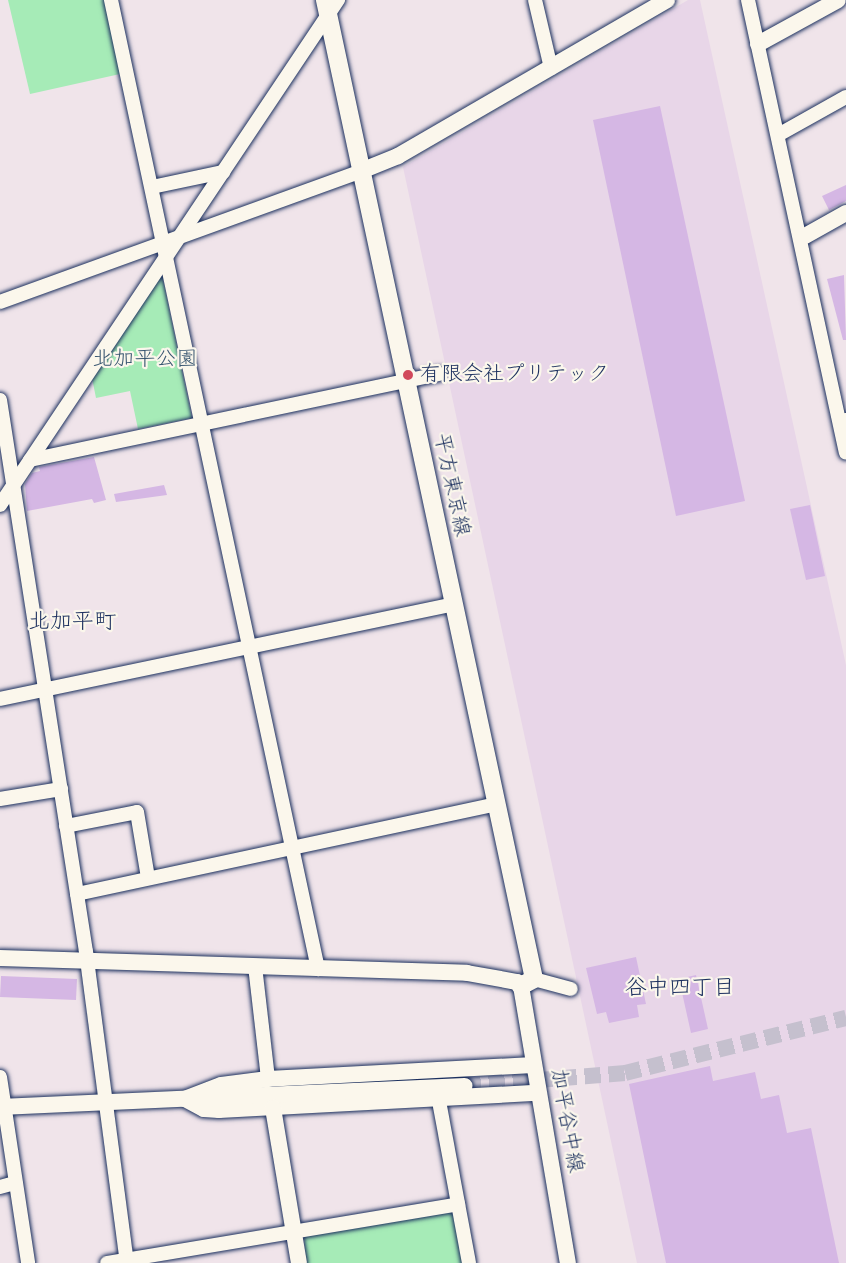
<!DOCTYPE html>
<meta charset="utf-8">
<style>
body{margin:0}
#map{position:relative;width:846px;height:1263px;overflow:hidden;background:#f0e4ea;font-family:Kalam,"Klee One",sans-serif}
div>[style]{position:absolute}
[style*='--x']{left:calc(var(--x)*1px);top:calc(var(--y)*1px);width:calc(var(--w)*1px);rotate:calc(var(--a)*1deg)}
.built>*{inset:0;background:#e8d6e8}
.green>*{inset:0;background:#a6ebb7}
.building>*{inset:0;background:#d5b7e4}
.tertiary-tunnel>*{height:16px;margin-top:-8px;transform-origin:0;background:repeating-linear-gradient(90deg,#c5c0ce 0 16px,transparent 0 24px)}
.roads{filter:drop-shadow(0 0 2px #1b2f5e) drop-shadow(0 0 2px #1b2f5e)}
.minor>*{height:14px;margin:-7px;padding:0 7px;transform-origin:7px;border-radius:7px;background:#fbf7ec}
.tertiary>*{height:16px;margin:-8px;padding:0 8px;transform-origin:8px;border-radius:8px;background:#fbf7ec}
.secondary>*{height:18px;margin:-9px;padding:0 9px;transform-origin:9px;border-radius:9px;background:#fbf7ec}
.dots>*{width:16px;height:16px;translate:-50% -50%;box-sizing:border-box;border:3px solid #fbf7ec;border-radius:50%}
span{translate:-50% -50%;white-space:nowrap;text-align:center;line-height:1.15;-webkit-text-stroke:4.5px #fbf7ec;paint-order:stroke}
.park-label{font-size:21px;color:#375570}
.poi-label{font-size:21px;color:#1b2f5e}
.left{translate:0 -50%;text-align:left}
.street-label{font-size:21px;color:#1b2f5e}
.neighbourhood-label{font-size:22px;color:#1b2f5e}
</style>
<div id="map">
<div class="built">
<i style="clip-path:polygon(688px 0,700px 0,846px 665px,846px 1263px,637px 1263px,403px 167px)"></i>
</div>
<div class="green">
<i style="clip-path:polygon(8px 0,106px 0,120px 74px,30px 94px)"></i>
<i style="clip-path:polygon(162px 275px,192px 418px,138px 429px,130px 391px,96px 398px,92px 378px)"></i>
<i style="clip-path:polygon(450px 1211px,454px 1214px,463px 1263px,306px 1263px,304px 1236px)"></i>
</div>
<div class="building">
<i style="clip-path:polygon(660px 106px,745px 501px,676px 516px,593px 120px)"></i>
<i style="clip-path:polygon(846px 185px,846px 201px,829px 210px,822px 196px)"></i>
<i style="clip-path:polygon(844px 275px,846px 340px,843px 340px,827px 279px)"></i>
<i style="clip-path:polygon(94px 457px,106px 500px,94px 503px,92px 499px,27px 511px,25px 484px,32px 473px,40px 471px,39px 467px)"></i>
<i style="clip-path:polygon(164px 485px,167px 495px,116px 502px,114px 494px)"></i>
<i style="clip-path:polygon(810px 505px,825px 576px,806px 580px,790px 509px)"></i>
<i style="clip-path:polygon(636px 957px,646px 1004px,637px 1005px,639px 1017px,609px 1023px,606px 1012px,597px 1014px,586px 968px)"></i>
<i style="clip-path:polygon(696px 975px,708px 1029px,691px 1033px,679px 979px)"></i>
<i style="clip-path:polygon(1px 976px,77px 979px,76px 1000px,0 997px)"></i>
<i style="clip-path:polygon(710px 1066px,713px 1081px,755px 1072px,761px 1099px,779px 1095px,787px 1133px,811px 1128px,839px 1263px,666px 1263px,629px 1084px)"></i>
</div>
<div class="tertiary-tunnel">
<i style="--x:465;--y:1086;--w:161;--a:-4.6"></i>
<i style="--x:625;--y:1073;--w:228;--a:-14"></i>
</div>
<div class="roads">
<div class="minor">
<i style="--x:111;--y:0;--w:991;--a:77.94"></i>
<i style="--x:535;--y:0;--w:70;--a:76.8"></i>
<i style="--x:748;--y:0;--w:463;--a:77.8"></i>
<i style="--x:778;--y:135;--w:78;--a:-29.2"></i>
<i style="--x:152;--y:187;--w:73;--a:-11.9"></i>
<i style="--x:0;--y:302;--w:384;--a:-19.9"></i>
<i style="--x:0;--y:400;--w:559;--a:81.14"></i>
<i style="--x:86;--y:952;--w:314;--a:82.5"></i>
<i style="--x:30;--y:460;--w:418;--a:-11.9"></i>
<i style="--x:0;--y:505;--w:608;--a:-56.21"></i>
<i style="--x:0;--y:699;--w:463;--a:-11.8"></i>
<i style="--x:0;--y:799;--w:62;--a:-9.3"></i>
<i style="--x:66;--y:826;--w:72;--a:-11.2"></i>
<i style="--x:137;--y:812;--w:67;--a:80.5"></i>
<i style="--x:77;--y:894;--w:429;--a:-12.1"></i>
<i style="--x:255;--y:966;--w:114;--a:83.4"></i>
<i style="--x:534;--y:979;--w:38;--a:15"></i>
<i style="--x:0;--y:1077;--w:188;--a:81.4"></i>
<i style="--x:439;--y:1101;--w:165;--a:79.5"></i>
<i style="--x:0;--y:1187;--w:16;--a:-15"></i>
<i style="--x:107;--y:1263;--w:356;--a:-9.5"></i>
</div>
<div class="tertiary">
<i style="--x:758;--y:44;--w:91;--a:-28.8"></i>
<i style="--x:361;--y:171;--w:40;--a:-22"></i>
<i style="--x:398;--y:156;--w:311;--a:-30.1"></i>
<i style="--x:805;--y:236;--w:47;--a:-29.3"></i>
<i style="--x:845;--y:421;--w:1;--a:0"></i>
<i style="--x:0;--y:958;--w:467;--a:1.8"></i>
<i style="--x:467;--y:973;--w:51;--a:10.2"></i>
<i style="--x:517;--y:982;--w:6;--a:45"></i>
<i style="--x:521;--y:986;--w:281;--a:80.4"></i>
<i style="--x:533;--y:1065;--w:265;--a:177"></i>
<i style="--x:268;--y:1079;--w:47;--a:172.7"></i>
<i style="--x:221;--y:1085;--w:39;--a:159"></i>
<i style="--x:185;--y:1099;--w:21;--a:28"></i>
<i style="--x:204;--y:1109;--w:15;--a:4"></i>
<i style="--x:219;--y:1110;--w:318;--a:-3.1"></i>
<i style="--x:0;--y:1107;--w:465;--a:-2.6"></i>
<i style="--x:273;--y:1108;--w:157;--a:80.5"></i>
</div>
<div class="secondary">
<i style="--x:325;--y:0;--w:1001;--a:77.95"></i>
<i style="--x:534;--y:979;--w:15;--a:152"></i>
</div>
</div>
<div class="dots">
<i style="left:408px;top:375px;background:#d1495b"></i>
</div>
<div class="park-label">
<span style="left:145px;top:360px">北加平公園</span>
</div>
<div class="poi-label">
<span class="left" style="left:420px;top:375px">有限会社プリテック</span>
</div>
<div class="street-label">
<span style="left:451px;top:485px;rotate:78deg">平方東京線</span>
<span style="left:566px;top:1121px;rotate:80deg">加平谷中線</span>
</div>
<div class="neighbourhood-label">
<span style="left:72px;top:623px">北加平町</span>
<span style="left:680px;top:989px">谷中四丁目</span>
</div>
</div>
